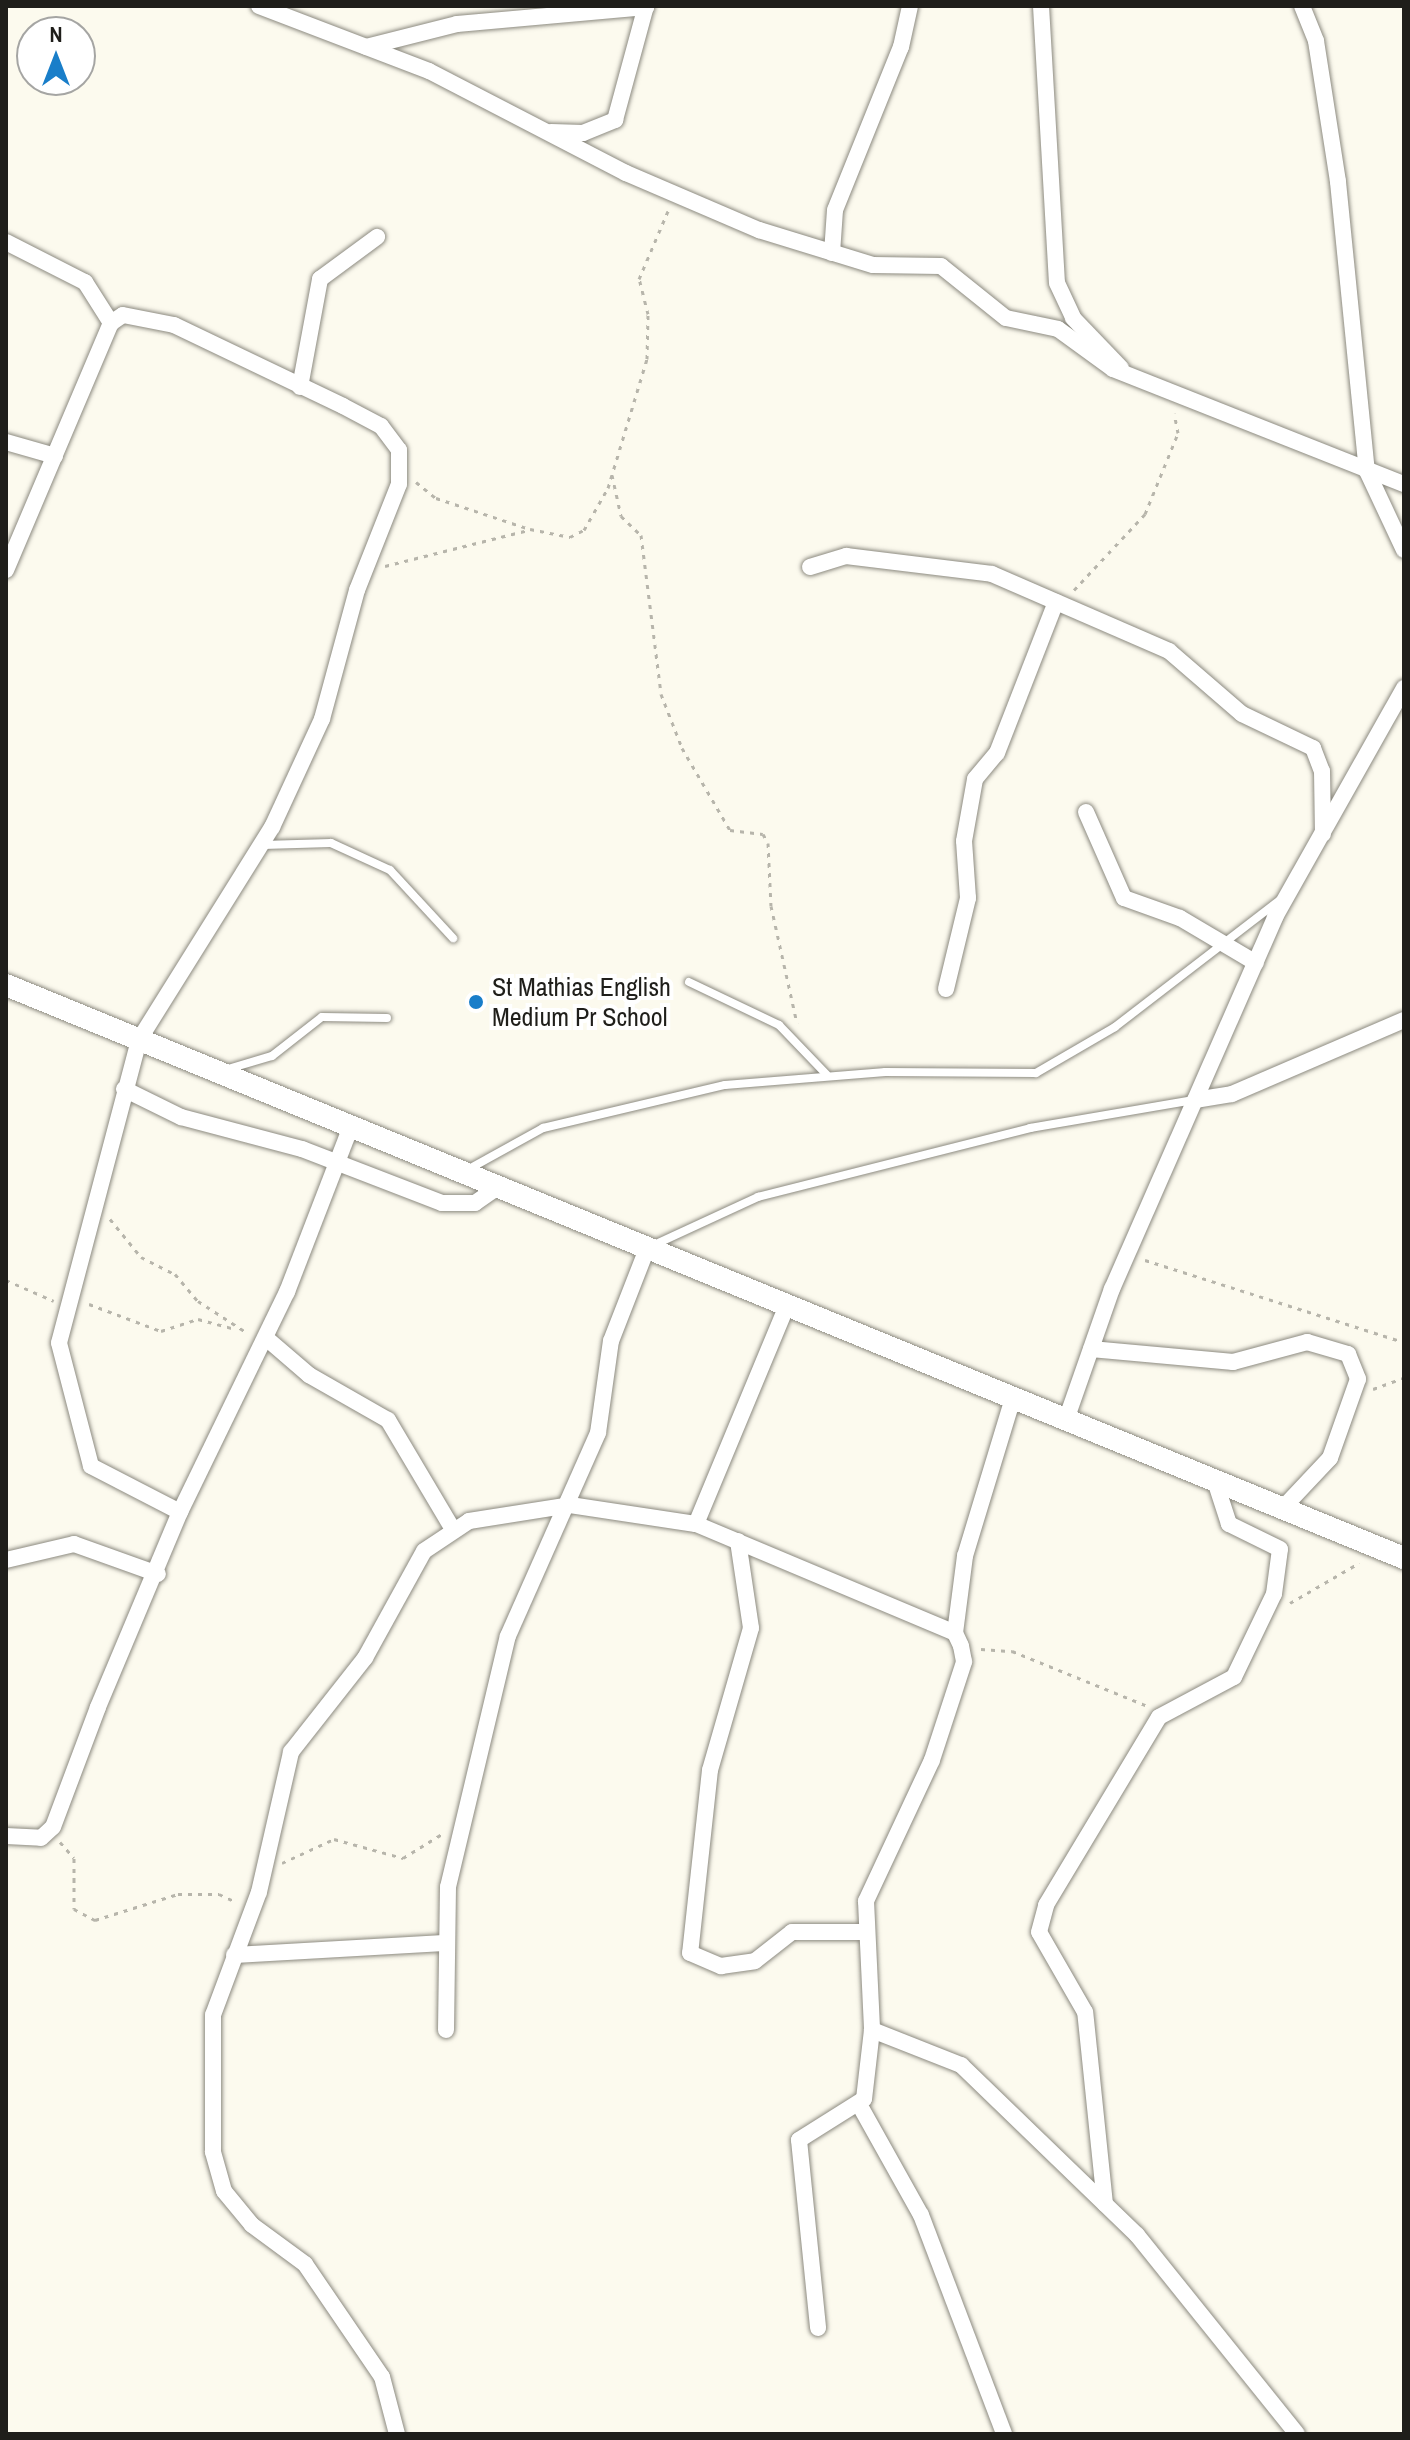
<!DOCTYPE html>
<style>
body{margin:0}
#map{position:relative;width:1410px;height:2440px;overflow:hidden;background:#fcfaee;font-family:"Archivo Narrow",sans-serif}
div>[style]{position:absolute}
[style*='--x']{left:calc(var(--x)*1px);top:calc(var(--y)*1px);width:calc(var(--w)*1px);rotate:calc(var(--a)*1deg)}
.path>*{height:3px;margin-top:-1.5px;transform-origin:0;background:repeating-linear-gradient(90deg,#b7b5ab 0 4px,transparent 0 10px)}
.roads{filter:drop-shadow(0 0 2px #8c8a80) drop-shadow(0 0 2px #8c8a80)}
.lane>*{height:8px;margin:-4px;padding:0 4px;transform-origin:4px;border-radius:4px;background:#fff}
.street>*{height:16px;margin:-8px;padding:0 8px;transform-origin:8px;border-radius:8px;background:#fff}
.secondary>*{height:22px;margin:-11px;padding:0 11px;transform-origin:11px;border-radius:11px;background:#fff}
.dots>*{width:22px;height:22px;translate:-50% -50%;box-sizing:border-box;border:4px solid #fff;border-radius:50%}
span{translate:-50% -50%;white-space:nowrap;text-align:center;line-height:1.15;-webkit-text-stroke:8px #fff;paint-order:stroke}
.poi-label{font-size:26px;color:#1f1e1a}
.left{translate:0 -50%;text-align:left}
.frame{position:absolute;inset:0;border:8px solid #1f1e1a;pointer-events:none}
.north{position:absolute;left:16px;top:16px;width:80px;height:80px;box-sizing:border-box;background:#fff;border:2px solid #a5a5a3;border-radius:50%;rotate:0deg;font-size:22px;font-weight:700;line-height:32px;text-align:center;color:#1f1e1a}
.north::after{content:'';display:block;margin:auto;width:28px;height:36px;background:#197ec9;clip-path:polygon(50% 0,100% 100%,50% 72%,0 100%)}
</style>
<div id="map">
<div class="path">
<i style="--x:612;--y:475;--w:42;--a:77.6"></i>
<i style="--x:621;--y:516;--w:28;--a:44"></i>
<i style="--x:641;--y:535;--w:160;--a:82.8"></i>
<i style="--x:661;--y:694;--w:58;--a:68.7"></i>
<i style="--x:682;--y:748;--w:95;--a:59.7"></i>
<i style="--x:730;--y:830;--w:33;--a:7"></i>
<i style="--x:763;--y:834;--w:10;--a:61"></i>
<i style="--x:768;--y:843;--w:63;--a:87.3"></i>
<i style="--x:771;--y:906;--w:120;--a:77.5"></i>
<i style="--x:416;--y:482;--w:26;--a:39"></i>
<i style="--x:436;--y:498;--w:99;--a:18.3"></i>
<i style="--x:530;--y:529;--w:41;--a:11.3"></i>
<i style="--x:570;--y:537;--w:16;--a:-27"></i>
<i style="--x:584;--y:530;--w:48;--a:-60.3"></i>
<i style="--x:608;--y:488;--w:135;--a:-73.2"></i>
<i style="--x:647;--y:359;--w:45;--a:-88.7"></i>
<i style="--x:648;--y:314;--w:36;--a:-104"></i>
<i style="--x:639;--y:279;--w:74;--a:-66.9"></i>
<i style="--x:385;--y:566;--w:147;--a:-14.1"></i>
<i style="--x:1074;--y:590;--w:104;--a:-46.9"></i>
<i style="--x:1145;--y:514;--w:87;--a:-67.8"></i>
<i style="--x:1178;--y:433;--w:20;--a:-101"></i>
<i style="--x:110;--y:1219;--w:49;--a:50.8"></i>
<i style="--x:141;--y:1257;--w:38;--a:27"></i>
<i style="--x:175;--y:1274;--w:35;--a:50"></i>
<i style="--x:198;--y:1301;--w:57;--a:32.9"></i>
<i style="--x:1145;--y:1260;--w:272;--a:17.6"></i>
<i style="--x:6;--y:1280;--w:52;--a:23.6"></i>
<i style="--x:89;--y:1304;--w:77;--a:20.6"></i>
<i style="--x:161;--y:1331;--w:39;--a:-18"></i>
<i style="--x:198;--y:1319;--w:39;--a:15"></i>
<i style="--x:1373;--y:1389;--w:33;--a:-20"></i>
<i style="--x:1290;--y:1603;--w:80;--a:-30.1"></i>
<i style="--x:981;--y:1649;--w:31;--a:4"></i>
<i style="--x:1012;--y:1651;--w:144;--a:22.1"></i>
<i style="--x:60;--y:1842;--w:21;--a:49"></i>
<i style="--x:74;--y:1858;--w:51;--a:90"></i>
<i style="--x:74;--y:1909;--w:24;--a:28"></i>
<i style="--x:95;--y:1920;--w:87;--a:-17.4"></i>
<i style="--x:178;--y:1894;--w:41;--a:0"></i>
<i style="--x:219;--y:1894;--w:19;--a:25"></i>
<i style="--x:282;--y:1863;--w:57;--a:-24.8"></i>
<i style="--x:334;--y:1839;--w:72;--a:15.4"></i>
<i style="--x:403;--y:1858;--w:46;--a:-31.6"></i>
</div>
<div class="roads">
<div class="lane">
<i style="--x:263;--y:845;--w:68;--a:-1.7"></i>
<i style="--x:331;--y:843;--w:65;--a:24.6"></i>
<i style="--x:390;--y:870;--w:93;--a:47.2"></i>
<i style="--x:689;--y:982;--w:100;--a:25.5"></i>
<i style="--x:779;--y:1025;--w:69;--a:46.2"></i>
<i style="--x:228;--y:1069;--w:46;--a:-16.5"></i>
<i style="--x:272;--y:1056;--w:63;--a:-38"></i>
<i style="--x:322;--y:1017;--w:65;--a:0.9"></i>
<i style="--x:467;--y:1170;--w:87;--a:-28.9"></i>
<i style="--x:543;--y:1128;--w:187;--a:-13.3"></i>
<i style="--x:725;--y:1085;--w:161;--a:-4.6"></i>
<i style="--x:885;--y:1072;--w:151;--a:0.4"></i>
<i style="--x:1036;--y:1073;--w:91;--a:-30.2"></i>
<i style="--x:1115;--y:1027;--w:208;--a:-37.6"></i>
<i style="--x:654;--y:1245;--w:115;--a:-24.8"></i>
<i style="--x:758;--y:1197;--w:281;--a:-14.2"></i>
<i style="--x:1030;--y:1128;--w:166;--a:-9.7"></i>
</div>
<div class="street">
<i style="--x:259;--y:6;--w:182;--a:20.9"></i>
<i style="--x:429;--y:71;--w:222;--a:27.4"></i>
<i style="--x:626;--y:173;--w:145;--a:23.2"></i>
<i style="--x:759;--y:230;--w:119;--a:17.1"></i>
<i style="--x:873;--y:265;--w:68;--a:0.8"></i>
<i style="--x:941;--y:266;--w:83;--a:38.7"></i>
<i style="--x:1006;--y:318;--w:53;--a:11.9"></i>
<i style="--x:1058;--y:329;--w:68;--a:36"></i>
<i style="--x:1113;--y:369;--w:313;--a:21.6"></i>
<i style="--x:1041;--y:6;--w:277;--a:86.7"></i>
<i style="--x:1057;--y:283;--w:38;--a:65"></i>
<i style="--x:1073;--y:318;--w:69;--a:46.2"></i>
<i style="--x:1302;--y:6;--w:38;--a:68"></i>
<i style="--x:1316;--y:41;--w:143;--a:81.1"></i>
<i style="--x:1338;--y:182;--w:290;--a:84.3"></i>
<i style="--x:1367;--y:471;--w:87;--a:64.9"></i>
<i style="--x:366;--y:47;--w:94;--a:-14.2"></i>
<i style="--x:457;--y:24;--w:190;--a:-5.1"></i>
<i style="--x:551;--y:132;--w:32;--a:2"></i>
<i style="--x:583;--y:133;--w:35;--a:-22"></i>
<i style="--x:615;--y:120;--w:118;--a:-74.8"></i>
<i style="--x:6;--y:242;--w:89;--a:26.9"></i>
<i style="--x:85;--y:282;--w:49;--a:57.6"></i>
<i style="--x:832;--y:253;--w:43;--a:-86"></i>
<i style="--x:835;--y:210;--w:176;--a:-68"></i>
<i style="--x:901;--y:47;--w:42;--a:-77.6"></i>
<i style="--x:300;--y:387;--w:110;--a:-79.5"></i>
<i style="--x:320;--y:279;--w:71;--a:-36.4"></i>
<i style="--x:6;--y:442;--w:51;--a:15.9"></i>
<i style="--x:810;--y:567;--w:38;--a:-17"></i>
<i style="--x:846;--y:556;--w:147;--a:7"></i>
<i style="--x:992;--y:574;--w:193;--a:23.5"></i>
<i style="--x:1169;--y:651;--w:96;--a:40.8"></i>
<i style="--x:1242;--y:714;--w:79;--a:25.6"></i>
<i style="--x:1313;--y:748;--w:25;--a:69"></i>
<i style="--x:1322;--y:771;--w:63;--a:89.1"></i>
<i style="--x:6;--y:570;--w:268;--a:-67"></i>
<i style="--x:111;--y:323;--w:14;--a:-34"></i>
<i style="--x:123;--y:315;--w:52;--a:11.1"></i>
<i style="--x:174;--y:325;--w:187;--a:25.6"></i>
<i style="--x:343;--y:406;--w:43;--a:27.8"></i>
<i style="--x:381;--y:426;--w:30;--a:53"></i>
<i style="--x:399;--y:450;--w:34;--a:90"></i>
<i style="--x:399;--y:484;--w:114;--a:111.6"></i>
<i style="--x:357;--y:590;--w:134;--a:105.2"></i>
<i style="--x:322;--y:719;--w:119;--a:114.8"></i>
<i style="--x:272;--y:827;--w:251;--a:122"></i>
<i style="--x:139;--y:1040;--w:313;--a:104.8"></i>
<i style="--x:59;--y:1343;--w:127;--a:75.4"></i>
<i style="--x:91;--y:1466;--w:100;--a:27.3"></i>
<i style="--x:1086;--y:812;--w:94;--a:66.2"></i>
<i style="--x:1124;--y:898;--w:59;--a:19.7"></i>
<i style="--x:1180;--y:918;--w:88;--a:30.6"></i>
<i style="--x:946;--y:989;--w:94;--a:-76.4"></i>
<i style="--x:968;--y:898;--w:57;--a:-94"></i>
<i style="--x:964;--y:841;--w:63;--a:-79.9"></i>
<i style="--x:975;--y:779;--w:34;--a:-50"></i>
<i style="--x:997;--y:753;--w:162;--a:-68.7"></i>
<i style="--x:124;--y:1089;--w:64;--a:26.2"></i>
<i style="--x:181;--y:1117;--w:125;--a:14.8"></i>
<i style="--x:302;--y:1149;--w:150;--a:21.1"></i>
<i style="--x:442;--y:1203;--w:33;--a:0"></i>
<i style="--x:475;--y:1203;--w:28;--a:-35"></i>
<i style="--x:1195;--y:1100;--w:37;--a:-9"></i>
<i style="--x:1232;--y:1094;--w:187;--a:-23.3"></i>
<i style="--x:266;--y:1338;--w:57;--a:40.7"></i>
<i style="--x:309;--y:1375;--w:91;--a:29.7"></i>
<i style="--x:388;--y:1420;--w:126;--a:59.3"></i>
<i style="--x:1091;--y:1349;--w:143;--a:5.2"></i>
<i style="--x:1233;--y:1362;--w:77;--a:-15.1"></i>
<i style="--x:1307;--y:1342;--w:43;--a:16.3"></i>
<i style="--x:1348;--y:1354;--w:27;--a:68"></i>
<i style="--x:1358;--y:1379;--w:84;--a:109.5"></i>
<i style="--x:1330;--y:1458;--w:70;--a:133.3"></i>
<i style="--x:1066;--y:1420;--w:139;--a:-70.7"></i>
<i style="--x:1112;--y:1289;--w:406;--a:-66.3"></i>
<i style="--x:1275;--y:917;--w:263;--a:-60.6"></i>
<i style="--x:696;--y:1524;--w:237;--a:-67.4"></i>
<i style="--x:738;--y:1541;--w:88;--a:81.5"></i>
<i style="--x:751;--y:1628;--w:148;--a:106.1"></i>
<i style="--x:710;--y:1770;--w:184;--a:96.2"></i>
<i style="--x:690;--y:1953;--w:34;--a:23"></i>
<i style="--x:721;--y:1966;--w:34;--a:-8"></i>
<i style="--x:755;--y:1961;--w:47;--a:-38.1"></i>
<i style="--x:792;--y:1932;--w:72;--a:0"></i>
<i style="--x:6;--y:1560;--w:70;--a:-13.2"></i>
<i style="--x:74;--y:1544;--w:89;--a:19.7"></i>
<i style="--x:955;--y:1633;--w:78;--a:-82.6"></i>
<i style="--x:965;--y:1556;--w:165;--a:-73.1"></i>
<i style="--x:6;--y:1836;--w:35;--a:3"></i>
<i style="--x:41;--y:1838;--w:16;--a:-43"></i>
<i style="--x:53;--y:1827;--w:128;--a:-69.4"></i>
<i style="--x:98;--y:1707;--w:212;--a:-67.2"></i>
<i style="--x:180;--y:1512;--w:245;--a:-64.1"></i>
<i style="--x:287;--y:1292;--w:175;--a:-68.9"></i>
<i style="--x:234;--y:1955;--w:211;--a:-3.3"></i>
<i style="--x:446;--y:2030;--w:143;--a:-89.2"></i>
<i style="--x:448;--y:1887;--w:258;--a:-76.6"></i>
<i style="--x:508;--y:1636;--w:222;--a:-66.1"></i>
<i style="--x:598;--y:1433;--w:93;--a:-82"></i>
<i style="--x:611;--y:1341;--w:102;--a:-68.7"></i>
<i style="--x:872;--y:2030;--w:96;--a:21.5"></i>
<i style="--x:961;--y:2065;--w:245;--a:44"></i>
<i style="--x:1137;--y:2235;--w:255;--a:51.2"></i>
<i style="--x:860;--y:2106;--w:125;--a:60.8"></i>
<i style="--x:921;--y:2215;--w:234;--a:69.2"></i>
<i style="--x:1105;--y:2204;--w:193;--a:-95.9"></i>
<i style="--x:1085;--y:2012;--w:92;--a:-119.9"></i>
<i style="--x:1039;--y:1932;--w:28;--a:-75"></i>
<i style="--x:1046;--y:1905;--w:219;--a:-59"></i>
<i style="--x:1159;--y:1717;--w:85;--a:-28.1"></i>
<i style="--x:1234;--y:1677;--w:92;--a:-64.3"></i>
<i style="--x:1274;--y:1594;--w:45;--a:-82.4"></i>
<i style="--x:1280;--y:1549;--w:57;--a:-153.9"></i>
<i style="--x:1229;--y:1524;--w:45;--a:-108"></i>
<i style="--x:397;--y:2434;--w:59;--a:-104.7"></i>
<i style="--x:382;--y:2377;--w:137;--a:-124.3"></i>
<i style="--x:305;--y:2264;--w:66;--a:-143.7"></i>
<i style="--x:252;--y:2225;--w:44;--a:-129.5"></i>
<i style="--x:224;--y:2191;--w:41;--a:-105.8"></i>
<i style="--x:213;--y:2152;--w:137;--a:-90"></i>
<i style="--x:213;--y:2015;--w:131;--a:-69.5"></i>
<i style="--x:259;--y:1892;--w:144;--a:-77.1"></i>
<i style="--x:291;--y:1752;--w:120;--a:-51.8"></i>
<i style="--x:365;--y:1658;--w:122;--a:-61.1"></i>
<i style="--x:424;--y:1551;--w:54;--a:-33.7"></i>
<i style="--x:469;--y:1521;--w:102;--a:-9"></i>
<i style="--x:570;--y:1505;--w:127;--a:8.6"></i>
<i style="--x:696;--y:1524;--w:281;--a:22.8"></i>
<i style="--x:955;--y:1633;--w:14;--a:65"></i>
<i style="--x:961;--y:1646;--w:16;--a:79"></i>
<i style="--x:964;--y:1662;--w:103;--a:108.1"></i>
<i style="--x:932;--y:1760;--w:156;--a:115.1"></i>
<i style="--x:866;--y:1901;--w:129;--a:87.3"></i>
<i style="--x:872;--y:2030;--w:69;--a:96.6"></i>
<i style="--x:864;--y:2099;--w:77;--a:147.8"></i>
<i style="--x:799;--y:2140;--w:189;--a:84.2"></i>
</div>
<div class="secondary">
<i style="--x:6;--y:985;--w:1511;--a:22.29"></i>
</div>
</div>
<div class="dots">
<i style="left:476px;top:1002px;background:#197ec9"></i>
</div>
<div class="poi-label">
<span class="left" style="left:492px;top:1002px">St Mathias English<br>Medium Pr School</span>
</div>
<div class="frame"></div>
<div class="north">N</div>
</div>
